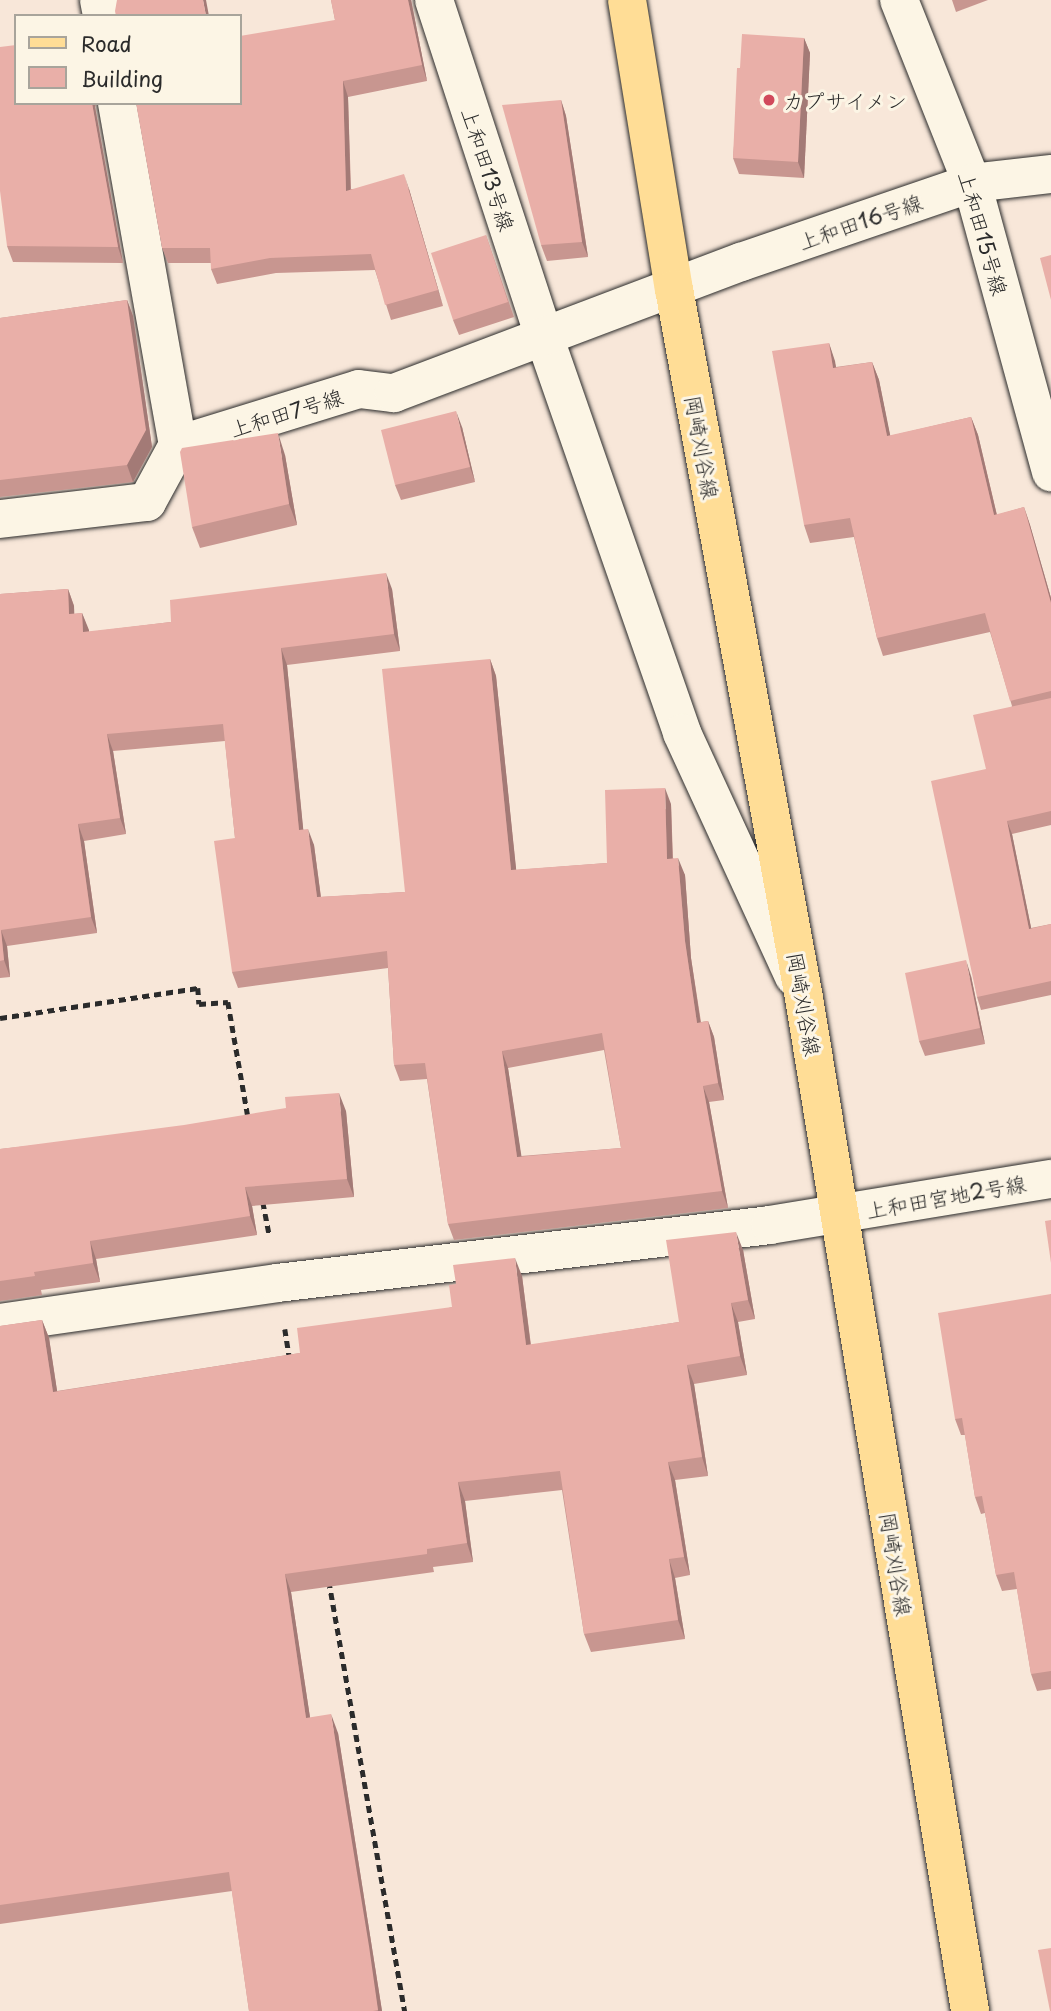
<!DOCTYPE html>
<meta charset="utf-8">
<style>
body{margin:0}
#map{position:relative;width:1051px;height:2011px;overflow:hidden;background:#f8e7d9;font-family:"Playpen Sans","Klee One",sans-serif}
div>[style]{position:absolute}
[style*='--x']{left:calc(var(--x)*1px);top:calc(var(--y)*1px);width:calc(var(--w)*1px);rotate:calc(var(--a)*1deg)}
.path>*{height:4.5px;margin-top:-2.25px;transform-origin:0;background:repeating-linear-gradient(90deg,#2b2b2b 0 7px,transparent 0 12px)}
.roads{filter:drop-shadow(0 0 2px #2b2b2b) drop-shadow(0 0 2px #2b2b2b)}
.minor>*{height:38px;margin:-19px;padding:0 19px;transform-origin:19px;border-radius:19px;background:#fcf5e5}
.major>*{height:38px;margin:-19px;padding:0 19px;transform-origin:19px;border-radius:19px;background:#ffdd96}
.wall>*{inset:0;background:#c89690}
.shaded-wall>*{inset:0;background:#a37a76}
.building>*{inset:0;background:#e9afa8}
.dots>*{width:19px;height:19px;translate:-50% -50%;box-sizing:border-box;border:4px solid #fcf5e5;border-radius:50%}
span{translate:-50% -50%;white-space:nowrap;text-align:center;line-height:1.15;-webkit-text-stroke:6px #fcf5e5;paint-order:stroke}
.poi-label{font-size:21px;color:#2b2b2b}
.left{translate:0 -50%;text-align:left}
.street-label{font-size:21px;color:#2b2b2b}
.legend{position:absolute;left:14px;top:14px;width:228px;height:91px;box-sizing:border-box;background:#fcf5e5;border:2px solid #a8a49b;margin:0;padding:9px 12px;list-style:none;font-size:21px;color:#2b2b2b}
.legend li{display:flex;align-items:center;gap:14px;height:35px}
.legend b{width:35px;border:2px solid #a8a49b}
</style>
<div id="map">
<div class="path">
<i style="--x:0;--y:1018;--w:200;--a:-8.6"></i>
<i style="--x:198;--y:988;--w:16;--a:86"></i>
<i style="--x:199;--y:1004;--w:29;--a:-4"></i>
<i style="--x:228;--y:1002;--w:117;--a:80.1"></i>
<i style="--x:263;--y:1202;--w:33;--a:79"></i>
<i style="--x:285;--y:1329;--w:30;--a:81"></i>
<i style="--x:329;--y:1581;--w:437;--a:80"></i>
</div>
<div class="roads">
<div class="minor">
<i style="--x:99;--y:0;--w:16;--a:79"></i>
<i style="--x:434;--y:0;--w:357;--a:71.9"></i>
<i style="--x:545;--y:339;--w:417;--a:70.8"></i>
<i style="--x:682;--y:733;--w:268;--a:65.3"></i>
<i style="--x:899;--y:0;--w:197;--a:68.3"></i>
<i style="--x:972;--y:183;--w:300;--a:74.7"></i>
<i style="--x:117;--y:103;--w:347;--a:79.9"></i>
<i style="--x:0;--y:519;--w:148;--a:-6.6"></i>
<i style="--x:147;--y:502;--w:65;--a:-61.5"></i>
<i style="--x:178;--y:445;--w:189;--a:-17.2"></i>
<i style="--x:359;--y:389;--w:35;--a:7"></i>
<i style="--x:394;--y:393;--w:371;--a:-20.7"></i>
<i style="--x:741;--y:262;--w:244;--a:-18.9"></i>
<i style="--x:972;--y:183;--w:80;--a:-6.5"></i>
<i style="--x:0;--y:1323;--w:280;--a:-8.2"></i>
<i style="--x:277;--y:1283;--w:496;--a:-6.7"></i>
<i style="--x:770;--y:1225;--w:285;--a:-9.3"></i>
</div>
<div class="major">
<i style="--x:627;--y:0;--w:293;--a:80.8"></i>
<i style="--x:674;--y:289;--w:721;--a:79.61"></i>
<i style="--x:804;--y:998;--w:1027;--a:80.69"></i>
</div>
</div>
<div class="wall">
<i style="clip-path:polygon(331px 0,411px 0,427px 81px,348px 97px,351px 189px,409px 189px,443px 306px,391px 320px,375px 270px,276px 273px,217px 284px,211px 269px,211px 263px,168px 263px,162px 248px,335px 20px)"></i>
<i style="clip-path:polygon(952px 0,988px 0,956px 12px)"></i>
<i style="clip-path:polygon(804px 38px,810px 53px,804px 178px,739px 174px,733px 158px,740px 68px)"></i>
<i style="clip-path:polygon(561px 100px,566px 116px,588px 257px,547px 261px,541px 245px)"></i>
<i style="clip-path:polygon(16px 103px,96px 103px,95px 107px,123px 263px,13px 262px,7px 246px)"></i>
<i style="clip-path:polygon(486px 235px,514px 317px,459px 335px,453px 320px)"></i>
<i style="clip-path:polygon(127px 300px,133px 316px,152px 447px,133px 482px,0 497px,0 318px)"></i>
<i style="clip-path:polygon(829px 343px,836px 367px,872px 362px,879px 380px,890px 436px,971px 417px,978px 435px,997px 515px,1024px 507px,1030px 525px,1051px 598px,1051px 825px,1012px 834px,1031px 928px,1051px 924px,1051px 995px,981px 1010px,977px 997px,986px 769px,1012px 706px,990px 632px,883px 656px,877px 638px,854px 537px,810px 543px,804px 525px)"></i>
<i style="clip-path:polygon(462px 427px,475px 482px,401px 500px,395px 485px)"></i>
<i style="clip-path:polygon(285px 455px,297px 525px,200px 548px,192px 527px)"></i>
<i style="clip-path:polygon(evenodd,68px 589px,74px 606px,74px 614px,82px 613px,89px 632px,171px 622px,392px 589px,400px 651px,287px 665px,303px 829px,314px 845px,321px 897px,405px 892px,490px 659px,496px 676px,516px 870px,607px 863px,671px 804px,673px 858px,685px 875px,691px 958px,701px 1022px,708px 1021px,714px 1037px,724px 1100px,709px 1102px,728px 1208px,454px 1240px,448px 1224px,427px 1079px,400px 1081px,394px 1065px,388px 968px,238px 988px,232px 972px,235px 838px,225px 741px,113px 751px,126px 834px,84px 841px,97px 933px,7px 946px,10px 977px,0 978px,0 594px,68px 589px,604px 1050px,621px 1148px,521px 1156px,508px 1068px,604px 1050px)"></i>
<i style="clip-path:polygon(971px 976px,985px 1044px,925px 1056px,919px 1041px)"></i>
<i style="clip-path:polygon(346px 1111px,354px 1197px,252px 1206px,257px 1235px,96px 1259px,100px 1282px,41px 1290px,42px 1295px,0 1301px,0 1149px)"></i>
<i style="clip-path:polygon(743px 1250px,755px 1319px,738px 1322px,747px 1375px,694px 1384px,708px 1476px,675px 1480px,690px 1575px,675px 1578px,685px 1639px,591px 1652px,584px 1634px,562px 1490px,465px 1501px,473px 1562px,433px 1567px,434px 1572px,291px 1592px,310px 1718px,338px 1733px,382px 2011px,249px 2011px,232px 1891px,0 1924px,0 1326px,42px 1320px,49px 1338px,57px 1391px,300px 1353px,452px 1307px,522px 1276px,531px 1345px,679px 1322px)"></i>
<i style="clip-path:polygon(1051px 1294px,1051px 1689px,1037px 1691px,1031px 1674px,1017px 1589px,1002px 1591px,996px 1575px,985px 1513px,981px 1514px,975px 1497px,965px 1435px,961px 1435px,955px 1419px)"></i>
</div>
<div class="shaded-wall">
<i style="clip-path:polygon(203px 0,206px 0,209px 16px,206px 16px)"></i>
<i style="clip-path:polygon(408px 0,411px 0,427px 81px,422px 65px)"></i>
<i style="clip-path:polygon(804px 38px,810px 53px,804px 178px,798px 162px)"></i>
<i style="clip-path:polygon(343px 81px,348px 97px,351px 206px,346px 191px)"></i>
<i style="clip-path:polygon(561px 100px,566px 116px,588px 257px,582px 242px)"></i>
<i style="clip-path:polygon(92px 103px,96px 103px,95px 107px,123px 263px,118px 247px)"></i>
<i style="clip-path:polygon(404px 174px,409px 189px,443px 306px,438px 290px)"></i>
<i style="clip-path:polygon(127px 300px,133px 316px,152px 447px,133px 482px,127px 465px)"></i>
<i style="clip-path:polygon(829px 343px,835px 361px,839px 386px,833px 368px)"></i>
<i style="clip-path:polygon(872px 362px,879px 380px,894px 454px,887px 436px)"></i>
<i style="clip-path:polygon(456px 411px,462px 427px,475px 482px,470px 467px)"></i>
<i style="clip-path:polygon(971px 417px,978px 435px,1001px 533px,994px 515px)"></i>
<i style="clip-path:polygon(278px 433px,285px 455px,297px 525px,289px 504px)"></i>
<i style="clip-path:polygon(1024px 507px,1030px 525px,1051px 598px,1051px 603px)"></i>
<i style="clip-path:polygon(386px 573px,392px 589px,400px 651px,394px 634px)"></i>
<i style="clip-path:polygon(68px 589px,74px 606px,75px 631px,69px 614px)"></i>
<i style="clip-path:polygon(82px 613px,89px 630px,89px 649px,83px 632px)"></i>
<i style="clip-path:polygon(281px 648px,287px 665px,305px 847px,299px 830px)"></i>
<i style="clip-path:polygon(490px 659px,496px 676px,518px 887px,511px 870px)"></i>
<i style="clip-path:polygon(107px 734px,113px 751px,126px 834px,120px 818px)"></i>
<i style="clip-path:polygon(665px 788px,671px 804px,673px 875px,667px 859px)"></i>
<i style="clip-path:polygon(1007px 821px,1012px 834px,1034px 942px,1029px 929px)"></i>
<i style="clip-path:polygon(78px 824px,84px 841px,97px 933px,91px 917px)"></i>
<i style="clip-path:polygon(308px 829px,314px 845px,323px 914px,317px 897px)"></i>
<i style="clip-path:polygon(678px 858px,685px 875px,691px 958px,703px 1039px,697px 1023px,685px 941px)"></i>
<i style="clip-path:polygon(1px 930px,7px 946px,10px 977px,4px 960px)"></i>
<i style="clip-path:polygon(966px 960px,971px 976px,985px 1044px,980px 1028px)"></i>
<i style="clip-path:polygon(708px 1021px,714px 1037px,724px 1100px,718px 1083px)"></i>
<i style="clip-path:polygon(502px 1051px,508px 1068px,524px 1173px,517px 1157px)"></i>
<i style="clip-path:polygon(703px 1086px,709px 1102px,728px 1208px,722px 1191px)"></i>
<i style="clip-path:polygon(339px 1093px,346px 1111px,354px 1197px,347px 1179px)"></i>
<i style="clip-path:polygon(245px 1187px,252px 1206px,257px 1235px,250px 1216px)"></i>
<i style="clip-path:polygon(736px 1232px,743px 1250px,755px 1319px,748px 1300px)"></i>
<i style="clip-path:polygon(90px 1241px,96px 1259px,100px 1282px,93px 1263px)"></i>
<i style="clip-path:polygon(515px 1258px,522px 1276px,533px 1364px,526px 1345px)"></i>
<i style="clip-path:polygon(731px 1303px,738px 1322px,747px 1375px,740px 1356px)"></i>
<i style="clip-path:polygon(42px 1320px,49px 1338px,60px 1410px,53px 1392px)"></i>
<i style="clip-path:polygon(687px 1365px,694px 1384px,708px 1476px,702px 1457px)"></i>
<i style="clip-path:polygon(668px 1462px,675px 1480px,690px 1575px,684px 1557px)"></i>
<i style="clip-path:polygon(458px 1482px,465px 1501px,473px 1562px,467px 1543px)"></i>
<i style="clip-path:polygon(669px 1559px,675px 1578px,685px 1639px,678px 1620px)"></i>
<i style="clip-path:polygon(285px 1574px,291px 1592px,313px 1737px,306px 1718px)"></i>
<i style="clip-path:polygon(331px 1714px,338px 1733px,382px 2011px,378px 2011px)"></i>
</div>
<div class="building">
<i style="clip-path:polygon(117px 0,203px 0,206px 16px,116px 16px,115px 11px)"></i>
<i style="clip-path:polygon(331px 0,408px 0,422px 65px,343px 81px,346px 191px,404px 174px,438px 290px,385px 305px,371px 254px,270px 258px,211px 269px,210px 248px,162px 248px,136px 103px,240px 103px,240px 36px,335px 20px)"></i>
<i style="clip-path:polygon(742px 34px,804px 38px,798px 162px,733px 158px,737px 68px,740px 68px)"></i>
<i style="clip-path:polygon(16px 45px,16px 103px,92px 103px,118px 247px,7px 246px,0 191px,0 47px)"></i>
<i style="clip-path:polygon(561px 100px,582px 242px,541px 245px,502px 105px)"></i>
<i style="clip-path:polygon(486px 235px,508px 302px,453px 320px,431px 253px)"></i>
<i style="clip-path:polygon(1051px 255px,1051px 300px,1040px 258px)"></i>
<i style="clip-path:polygon(127px 300px,146px 430px,127px 465px,0 480px,0 318px)"></i>
<i style="clip-path:polygon(829px 343px,833px 368px,872px 362px,887px 436px,971px 417px,994px 515px,1024px 507px,1051px 603px,1051px 691px,1010px 701px,985px 613px,877px 638px,850px 518px,804px 525px,772px 351px)"></i>
<i style="clip-path:polygon(456px 411px,470px 467px,395px 485px,381px 430px)"></i>
<i style="clip-path:polygon(278px 433px,289px 504px,192px 527px,180px 452px,182px 448px)"></i>
<i style="clip-path:polygon(evenodd,386px 573px,394px 634px,281px 648px,299px 830px,308px 829px,317px 897px,405px 892px,382px 669px,490px 659px,511px 870px,607px 863px,605px 790px,665px 788px,667px 859px,678px 858px,685px 941px,697px 1023px,708px 1021px,718px 1083px,703px 1086px,722px 1191px,448px 1224px,425px 1063px,394px 1065px,387px 951px,232px 972px,214px 841px,235px 838px,223px 724px,107px 734px,120px 818px,78px 824px,91px 917px,1px 930px,4px 960px,0 961px,0 594px,68px 589px,69px 614px,82px 613px,83px 632px,171px 622px,170px 600px,386px 573px,602px 1033px,621px 1148px,517px 1157px,502px 1051px,602px 1033px)"></i>
<i style="clip-path:polygon(1051px 698px,1051px 811px,1007px 821px,1029px 929px,1051px 924px,1051px 981px,977px 997px,931px 781px,986px 769px,973px 715px)"></i>
<i style="clip-path:polygon(966px 960px,980px 1028px,919px 1041px,905px 973px)"></i>
<i style="clip-path:polygon(339px 1093px,347px 1179px,245px 1187px,250px 1216px,90px 1241px,93px 1263px,34px 1272px,35px 1276px,0 1281px,0 1149px,184px 1125px,286px 1108px,285px 1097px)"></i>
<i style="clip-path:polygon(1051px 1220px,1051px 1263px,1045px 1221px)"></i>
<i style="clip-path:polygon(736px 1232px,748px 1300px,731px 1303px,740px 1356px,687px 1365px,702px 1457px,668px 1462px,684px 1557px,669px 1559px,678px 1620px,584px 1634px,560px 1471px,458px 1482px,467px 1543px,427px 1549px,427px 1554px,285px 1574px,306px 1718px,331px 1714px,369px 1946px,378px 2010px,373px 2011px,249px 2011px,229px 1872px,0 1905px,0 1326px,42px 1320px,53px 1392px,300px 1353px,297px 1328px,452px 1307px,449px 1285px,456px 1284px,453px 1265px,515px 1258px,526px 1345px,679px 1322px,666px 1240px)"></i>
<i style="clip-path:polygon(1051px 1294px,1051px 1671px,1031px 1674px,1014px 1572px,996px 1575px,982px 1496px,975px 1497px,962px 1418px,955px 1419px,938px 1313px)"></i>
<i style="clip-path:polygon(1051px 1948px,1051px 2011px,1050px 2011px,1038px 1950px)"></i>
</div>
<div class="dots">
<i style="left:769px;top:100px;background:#d1495b"></i>
</div>
<div class="poi-label">
<span class="left" style="left:783px;top:100px">カプサイメン</span>
</div>
<div class="street-label">
<span style="left:489px;top:169px;rotate:72deg">上和田13号線</span>
<span style="left:860px;top:221px;rotate:-19deg">上和田16号線</span>
<span style="left:984px;top:233px;rotate:74deg">上和田15号線</span>
<span style="left:286px;top:412px;rotate:-17deg">上和田7号線</span>
<span style="left:703px;top:447px;rotate:80deg">岡崎刈谷線</span>
<span style="left:805px;top:1004px;rotate:80deg">岡崎刈谷線</span>
<span style="left:946px;top:1196px;rotate:-10deg">上和田宮地2号線</span>
<span style="left:897px;top:1564px;rotate:81deg">岡崎刈谷線</span>
</div>
<ul class="legend">
<li><b style="height:9px;background:#ffdd96"></b>Road</li>
<li><b style="height:19px;background:#e9afa8"></b>Building</li>
</ul>
</div>
